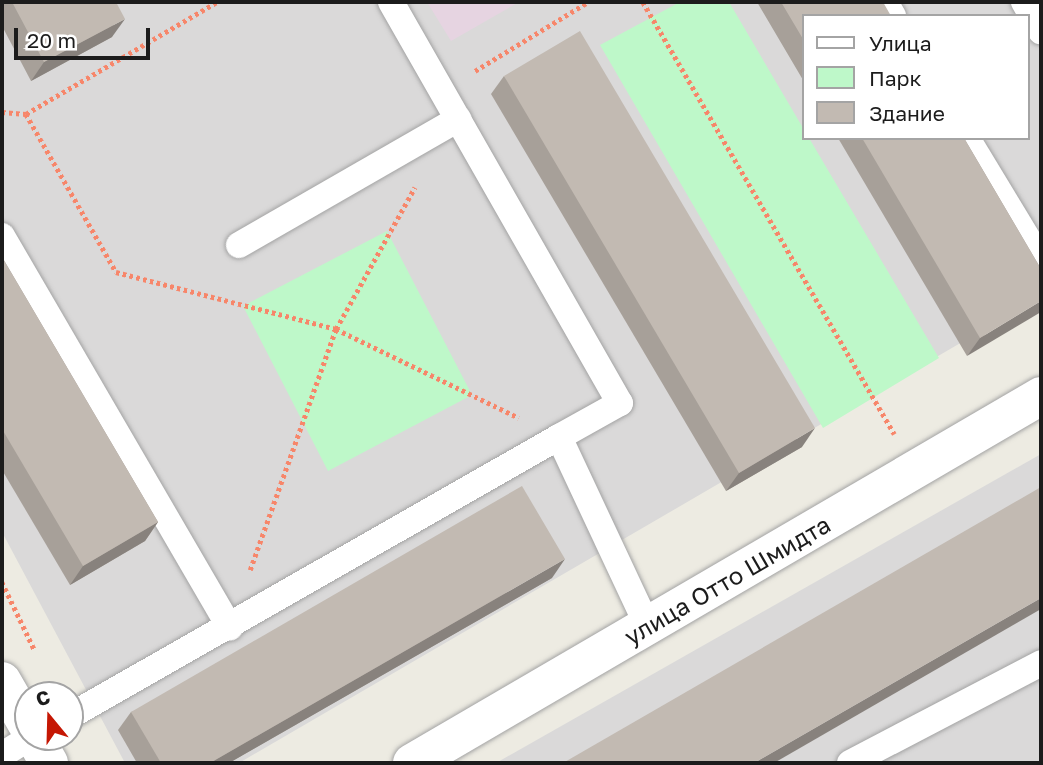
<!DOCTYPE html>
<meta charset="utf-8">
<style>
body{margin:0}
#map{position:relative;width:1043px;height:765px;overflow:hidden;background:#edebe2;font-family:"Golos Text",sans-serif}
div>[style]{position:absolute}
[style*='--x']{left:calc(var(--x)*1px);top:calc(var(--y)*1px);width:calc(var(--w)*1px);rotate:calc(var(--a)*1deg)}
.residential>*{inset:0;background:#dad9d9}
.industrial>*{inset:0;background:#e6d4e1}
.park>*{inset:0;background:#bef8c9}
.path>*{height:4.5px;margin-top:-2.25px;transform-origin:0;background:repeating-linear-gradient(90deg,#f7866a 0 3.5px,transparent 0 7px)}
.roads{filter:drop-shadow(0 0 2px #a3a3a3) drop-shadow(0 0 2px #a3a3a3)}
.lane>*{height:26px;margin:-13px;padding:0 13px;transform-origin:13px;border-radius:13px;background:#fff}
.street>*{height:38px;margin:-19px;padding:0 19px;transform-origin:19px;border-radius:19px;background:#fff}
.wall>*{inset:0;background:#a7a099}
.shaded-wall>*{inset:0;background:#88827d}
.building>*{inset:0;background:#c2bab2}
span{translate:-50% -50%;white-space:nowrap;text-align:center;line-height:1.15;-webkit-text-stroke:6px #fff;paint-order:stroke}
.street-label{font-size:24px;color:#1c1c1c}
.frame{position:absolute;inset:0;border:4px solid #1c1c1c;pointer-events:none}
.legend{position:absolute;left:802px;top:14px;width:228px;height:126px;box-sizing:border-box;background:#fff;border:2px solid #a4a4a4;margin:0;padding:9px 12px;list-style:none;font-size:21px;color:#1c1c1c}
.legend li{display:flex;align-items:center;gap:14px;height:35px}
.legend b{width:35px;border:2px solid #a4a4a4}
.north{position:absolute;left:14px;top:681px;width:70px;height:70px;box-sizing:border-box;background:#fff;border:2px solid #a4a4a4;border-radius:50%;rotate:341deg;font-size:19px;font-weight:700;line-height:28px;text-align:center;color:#1c1c1c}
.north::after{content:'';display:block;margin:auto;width:24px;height:32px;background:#c51704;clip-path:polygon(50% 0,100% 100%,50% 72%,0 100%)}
.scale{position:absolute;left:14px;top:28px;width:136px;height:32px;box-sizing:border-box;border:4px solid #1c1c1c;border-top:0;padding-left:9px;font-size:21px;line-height:24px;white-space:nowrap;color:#1c1c1c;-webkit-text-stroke:5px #fff;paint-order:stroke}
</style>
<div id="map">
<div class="residential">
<i style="clip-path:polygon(evenodd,2px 2px,1041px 2px,1041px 296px,239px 763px,125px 763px,2px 532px,2px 2px,803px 16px,1027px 16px,1027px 138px,803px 138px,803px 16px)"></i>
<i style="clip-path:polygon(1041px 454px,1041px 763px,496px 763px)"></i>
</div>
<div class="industrial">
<i style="clip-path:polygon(427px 2px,519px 2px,451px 41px)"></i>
</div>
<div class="park">
<i style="clip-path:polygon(680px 2px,729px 2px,803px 128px,803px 138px,809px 138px,939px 358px,823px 428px,600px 45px)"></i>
<i style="clip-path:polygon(387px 231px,472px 395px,328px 471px,243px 306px)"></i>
</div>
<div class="path">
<i style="--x:643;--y:2;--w:500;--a:59.8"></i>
<i style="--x:475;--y:71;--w:132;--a:-31.4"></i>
<i style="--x:2;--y:112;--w:24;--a:5"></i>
<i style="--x:26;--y:114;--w:221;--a:-30.4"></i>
<i style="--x:26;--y:114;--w:182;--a:60.3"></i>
<i style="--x:116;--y:272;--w:227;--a:14.5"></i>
<i style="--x:336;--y:329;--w:203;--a:25.9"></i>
<i style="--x:250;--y:570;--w:256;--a:-70.4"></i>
<i style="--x:336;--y:329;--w:162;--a:-60.9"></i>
<i style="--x:2;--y:582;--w:76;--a:64.4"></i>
</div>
<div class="roads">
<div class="lane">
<i style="--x:391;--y:2;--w:462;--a:60.3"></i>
<i style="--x:620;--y:403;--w:70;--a:150.9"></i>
<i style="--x:559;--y:437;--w:210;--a:64.9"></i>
<i style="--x:885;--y:2;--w:16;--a:60"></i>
<i style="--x:1024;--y:2;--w:34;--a:60"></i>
<i style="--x:967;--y:138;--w:143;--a:58.8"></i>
<i style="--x:2;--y:236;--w:453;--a:59.8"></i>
<i style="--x:239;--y:245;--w:253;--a:-29.9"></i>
<i style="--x:70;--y:716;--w:563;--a:-29.71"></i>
<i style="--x:2;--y:755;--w:34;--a:-32"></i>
<i style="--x:850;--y:763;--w:216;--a:-27.6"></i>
</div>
<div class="street">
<i style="--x:2;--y:681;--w:52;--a:60"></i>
<i style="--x:34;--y:737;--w:30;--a:60"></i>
<i style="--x:412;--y:763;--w:728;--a:-30.26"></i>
</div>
</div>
<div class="wall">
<i style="clip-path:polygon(2px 2px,116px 2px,112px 37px,31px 81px,2px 26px)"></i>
<i style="clip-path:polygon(757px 2px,883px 2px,803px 16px,803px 80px)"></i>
<i style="clip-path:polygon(504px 76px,802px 447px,726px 491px,491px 94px)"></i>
<i style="clip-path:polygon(838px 138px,964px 138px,1041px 269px,967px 356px)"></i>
<i style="clip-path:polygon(2px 257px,158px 522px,145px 541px,70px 585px,2px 470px)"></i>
<i style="clip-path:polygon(552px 578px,229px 763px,137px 763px,118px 730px,131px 712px)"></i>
</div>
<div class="shaded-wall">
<i style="clip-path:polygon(125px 19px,112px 37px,31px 81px,44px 62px)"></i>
<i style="clip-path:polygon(1041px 301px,1041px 312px,967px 356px,980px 338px)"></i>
<i style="clip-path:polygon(815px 428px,802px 447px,726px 491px,739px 473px)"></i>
<i style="clip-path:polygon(158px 522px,145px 541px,70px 585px,83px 566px)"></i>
<i style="clip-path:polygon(565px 559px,552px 578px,229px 763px,210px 763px)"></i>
<i style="clip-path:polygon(1041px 598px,1041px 609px,774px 763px,754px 763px)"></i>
</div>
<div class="building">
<i style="clip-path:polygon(12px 2px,116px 2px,125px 19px,44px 62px)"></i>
<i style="clip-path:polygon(781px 2px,883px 2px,891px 16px,803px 16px,803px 39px)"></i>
<i style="clip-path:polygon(580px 31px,815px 428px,739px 473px,504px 76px)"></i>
<i style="clip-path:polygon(862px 138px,964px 138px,1041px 269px,1041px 301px,980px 338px)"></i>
<i style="clip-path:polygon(2px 257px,158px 522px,83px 566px,2px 429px)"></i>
<i style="clip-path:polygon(522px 486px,565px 559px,210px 763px,161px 763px,131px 712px)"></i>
<i style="clip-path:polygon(1041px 487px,1041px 598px,754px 763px,563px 763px)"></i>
</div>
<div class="street-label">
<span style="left:727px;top:580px;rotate:-30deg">улица Отто Шмидта</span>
</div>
<div class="frame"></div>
<ul class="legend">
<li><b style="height:9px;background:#fff"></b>Улица</li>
<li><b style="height:19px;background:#bef8c9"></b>Парк</li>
<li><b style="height:19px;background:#c2bab2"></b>Здание</li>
</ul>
<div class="north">С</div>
<div class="scale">20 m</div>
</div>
